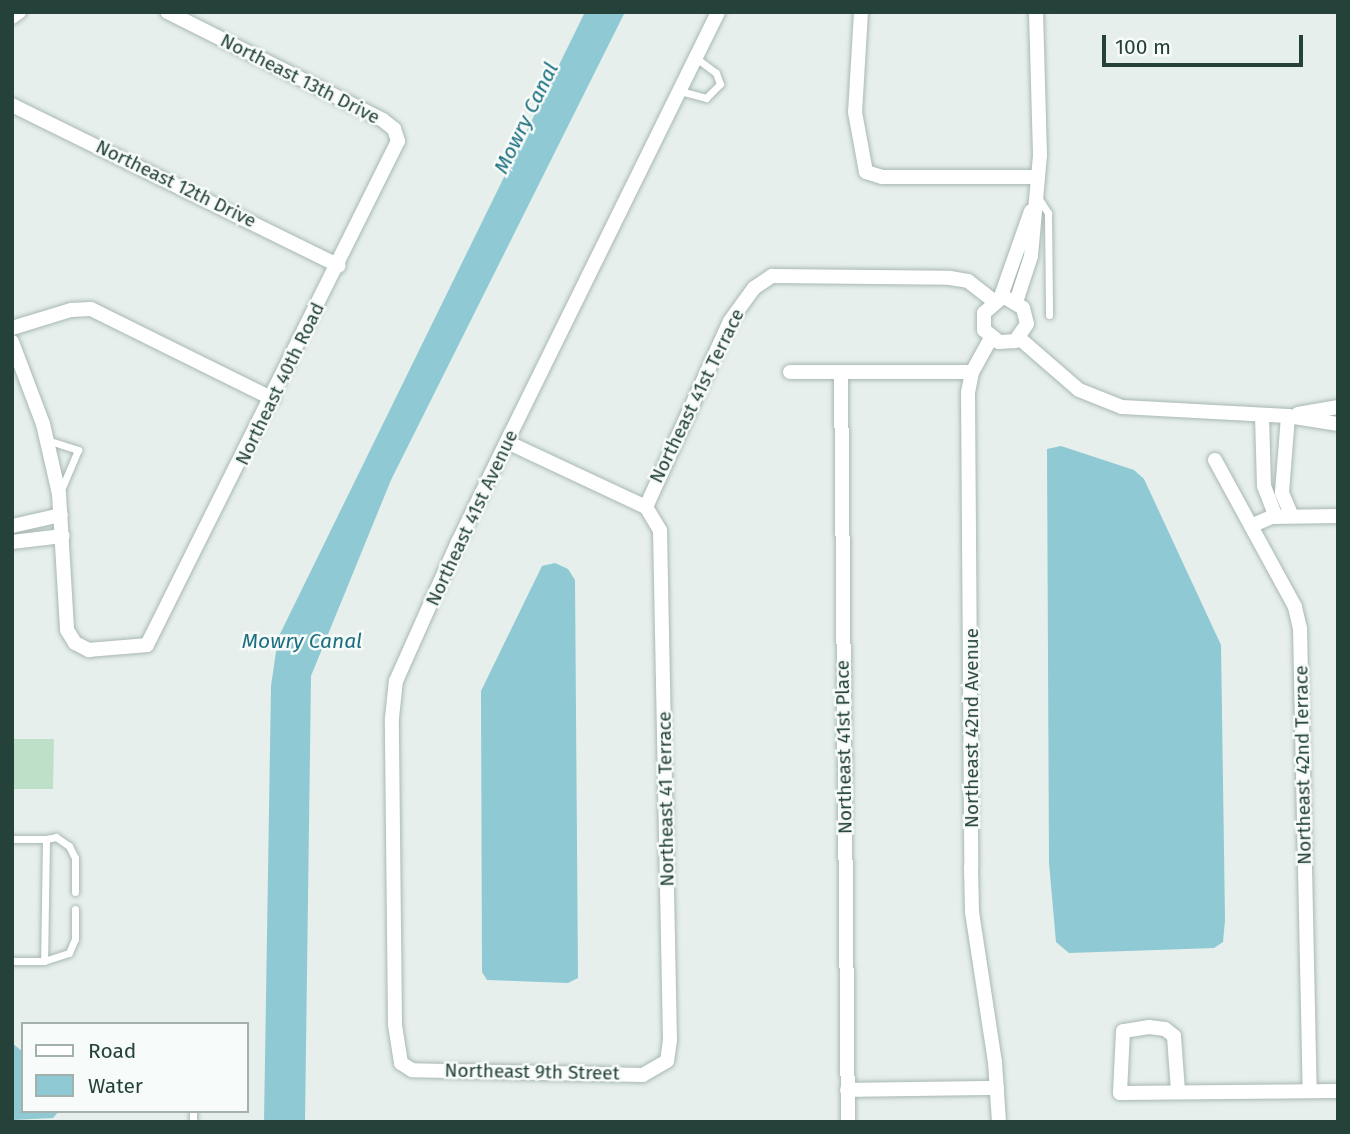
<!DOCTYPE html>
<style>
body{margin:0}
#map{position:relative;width:1350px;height:1134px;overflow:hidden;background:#e6efeb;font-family:"Fira Sans",sans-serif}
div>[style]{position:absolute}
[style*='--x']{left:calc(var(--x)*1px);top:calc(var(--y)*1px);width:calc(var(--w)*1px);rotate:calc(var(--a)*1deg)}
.green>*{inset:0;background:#bfe0c8}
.water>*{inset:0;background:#8ec9d4}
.roads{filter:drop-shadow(0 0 2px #a8b8b2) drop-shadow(0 0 2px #a8b8b2)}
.lane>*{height:7px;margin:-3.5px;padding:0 3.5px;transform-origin:3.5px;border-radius:3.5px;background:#fff}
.street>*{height:14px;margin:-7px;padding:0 7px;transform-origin:7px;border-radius:7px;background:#fff}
span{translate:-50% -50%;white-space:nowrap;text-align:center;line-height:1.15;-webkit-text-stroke:5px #f7fbf9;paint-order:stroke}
.street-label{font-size:19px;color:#24423a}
.water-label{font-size:21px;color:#1c6f80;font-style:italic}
.frame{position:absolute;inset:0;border:14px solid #24423a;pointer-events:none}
.legend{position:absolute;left:21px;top:1022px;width:228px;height:91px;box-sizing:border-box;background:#f7fbf9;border:2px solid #a3b1ad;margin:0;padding:9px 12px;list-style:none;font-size:21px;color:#24423a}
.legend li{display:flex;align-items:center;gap:14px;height:35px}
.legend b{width:35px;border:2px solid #a3b1ad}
.scale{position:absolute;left:1102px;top:35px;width:201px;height:32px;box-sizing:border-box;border:4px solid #24423a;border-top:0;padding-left:9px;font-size:21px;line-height:24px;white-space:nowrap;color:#24423a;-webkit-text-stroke:5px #f7fbf9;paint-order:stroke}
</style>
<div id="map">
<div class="green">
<i style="clip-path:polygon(12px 739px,54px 739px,53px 789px,12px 789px)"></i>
</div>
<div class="water">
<i style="clip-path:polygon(585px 12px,625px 12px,391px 480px,311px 676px,305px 1122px,264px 1122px,271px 686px,278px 638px)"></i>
<i style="clip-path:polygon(1061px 446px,1134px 470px,1144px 479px,1221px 645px,1225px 920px,1223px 942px,1214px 948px,1069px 953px,1056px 942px,1049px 863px,1047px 449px)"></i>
<i style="clip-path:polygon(555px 563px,568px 569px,575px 580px,578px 978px,568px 983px,487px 980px,482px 972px,481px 691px,542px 566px)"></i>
<i style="clip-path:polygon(12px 1043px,23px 1052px,23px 1111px,59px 1111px,53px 1118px,12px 1120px)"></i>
</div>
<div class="roads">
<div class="lane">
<i style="--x:680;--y:91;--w:27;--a:15"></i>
<i style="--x:706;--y:98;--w:20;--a:-45"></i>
<i style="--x:720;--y:84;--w:12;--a:-110"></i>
<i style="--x:716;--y:73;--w:25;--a:-143"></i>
<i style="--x:1039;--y:199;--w:17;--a:57"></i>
<i style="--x:1048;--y:213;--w:102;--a:89.4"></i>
<i style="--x:47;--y:440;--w:33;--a:18"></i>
<i style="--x:78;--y:450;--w:43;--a:113"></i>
<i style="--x:12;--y:839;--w:34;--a:0"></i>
<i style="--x:46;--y:839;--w:122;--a:90.9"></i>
<i style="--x:44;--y:961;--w:32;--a:180"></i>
<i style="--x:46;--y:839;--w:10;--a:-11"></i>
<i style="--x:56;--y:837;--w:16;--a:35"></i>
<i style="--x:69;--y:846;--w:13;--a:63"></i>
<i style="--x:75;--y:858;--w:34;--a:90"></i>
<i style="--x:44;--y:961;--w:26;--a:-18"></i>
<i style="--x:69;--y:953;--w:15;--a:-67"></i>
<i style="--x:75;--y:939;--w:30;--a:-90"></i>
<i style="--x:193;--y:1122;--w:11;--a:-90"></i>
</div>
<div class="street">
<i style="--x:861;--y:12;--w:100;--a:93.4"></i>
<i style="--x:855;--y:112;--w:61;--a:79.6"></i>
<i style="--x:866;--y:172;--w:17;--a:17"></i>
<i style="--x:882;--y:177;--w:156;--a:0"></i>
<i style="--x:12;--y:17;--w:9;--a:-36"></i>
<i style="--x:12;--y:105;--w:364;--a:26.2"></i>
<i style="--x:1008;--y:299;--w:17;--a:31"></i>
<i style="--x:1023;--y:308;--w:16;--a:76"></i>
<i style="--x:1027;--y:324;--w:21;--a:125"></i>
<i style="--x:1015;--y:341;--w:16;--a:176"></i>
<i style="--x:999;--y:342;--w:19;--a:-141"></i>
<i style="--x:984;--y:330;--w:17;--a:-90"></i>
<i style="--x:984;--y:313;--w:21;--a:-41"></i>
<i style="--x:1000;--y:299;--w:93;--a:-70.6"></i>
<i style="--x:1016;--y:302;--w:48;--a:-71.9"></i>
<i style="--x:1031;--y:256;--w:101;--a:-84.9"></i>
<i style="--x:1040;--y:155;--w:143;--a:-91.6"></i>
<i style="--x:12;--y:328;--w:62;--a:-17"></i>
<i style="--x:71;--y:310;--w:20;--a:-3"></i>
<i style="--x:91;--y:309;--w:203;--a:26.3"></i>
<i style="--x:991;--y:338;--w:39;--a:119"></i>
<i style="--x:972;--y:372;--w:20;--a:101"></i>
<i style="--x:968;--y:392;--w:475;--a:89.6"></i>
<i style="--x:971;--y:867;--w:45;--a:88.7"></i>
<i style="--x:972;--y:912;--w:152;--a:81.3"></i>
<i style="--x:995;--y:1062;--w:60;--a:86.2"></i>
<i style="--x:1019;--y:338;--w:79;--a:40.9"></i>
<i style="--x:1079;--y:390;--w:46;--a:21.6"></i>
<i style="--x:1122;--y:407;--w:166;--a:3.1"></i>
<i style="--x:1288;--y:416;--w:51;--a:9.1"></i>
<i style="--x:12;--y:342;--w:88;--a:69.3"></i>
<i style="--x:43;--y:424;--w:72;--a:77.1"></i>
<i style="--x:59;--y:494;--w:136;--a:86.6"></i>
<i style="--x:67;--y:630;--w:15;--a:58"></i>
<i style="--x:75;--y:643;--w:16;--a:27"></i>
<i style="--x:89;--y:650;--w:58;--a:-4.9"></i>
<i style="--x:147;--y:645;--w:563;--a:-63.53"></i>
<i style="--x:398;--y:141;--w:13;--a:-108"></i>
<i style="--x:394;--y:129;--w:14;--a:-141"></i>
<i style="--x:383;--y:120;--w:241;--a:-153.4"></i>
<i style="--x:790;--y:372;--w:182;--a:0"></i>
<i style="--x:841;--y:372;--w:750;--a:89.47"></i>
<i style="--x:1298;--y:414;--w:41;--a:-9.9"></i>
<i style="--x:1262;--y:415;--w:71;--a:88.4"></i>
<i style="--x:1264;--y:486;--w:33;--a:69"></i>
<i style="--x:1288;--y:416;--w:77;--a:94.5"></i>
<i style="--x:1282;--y:493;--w:25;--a:67"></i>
<i style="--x:507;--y:442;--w:153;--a:25.1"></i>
<i style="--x:646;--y:507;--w:27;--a:59"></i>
<i style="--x:660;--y:530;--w:510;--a:88.88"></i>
<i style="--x:670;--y:1040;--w:21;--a:98"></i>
<i style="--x:667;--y:1061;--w:28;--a:150"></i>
<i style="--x:643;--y:1075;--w:231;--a:-178.8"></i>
<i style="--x:412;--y:1070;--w:13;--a:-148"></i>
<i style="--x:401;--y:1063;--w:39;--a:-99"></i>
<i style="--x:395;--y:1024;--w:306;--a:-90.6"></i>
<i style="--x:392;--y:718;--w:37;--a:-84"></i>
<i style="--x:396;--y:681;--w:152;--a:-66"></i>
<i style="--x:458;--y:542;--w:119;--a:-64.1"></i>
<i style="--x:510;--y:435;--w:471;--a:-63.8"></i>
<i style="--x:1215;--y:460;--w:167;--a:61.4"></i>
<i style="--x:1295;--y:607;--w:22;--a:77"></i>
<i style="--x:1300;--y:628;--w:463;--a:88.8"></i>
<i style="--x:646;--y:507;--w:204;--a:-65.7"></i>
<i style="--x:730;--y:321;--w:41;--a:-54"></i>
<i style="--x:754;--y:288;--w:22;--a:-34"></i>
<i style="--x:772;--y:276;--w:178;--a:0.6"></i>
<i style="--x:950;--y:278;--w:18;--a:9"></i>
<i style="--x:968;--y:281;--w:33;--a:38"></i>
<i style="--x:12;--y:526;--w:50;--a:-12.7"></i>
<i style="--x:1251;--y:526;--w:22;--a:-24"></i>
<i style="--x:1271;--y:517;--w:67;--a:-0.9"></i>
<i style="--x:12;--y:542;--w:51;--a:-6.7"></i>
<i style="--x:847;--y:1090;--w:150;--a:-0.8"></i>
<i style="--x:1178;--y:1091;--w:55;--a:-94.2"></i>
<i style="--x:1174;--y:1036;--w:11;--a:-142"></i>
<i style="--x:1165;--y:1029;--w:16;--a:-173"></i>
<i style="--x:1149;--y:1027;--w:26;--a:171"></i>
<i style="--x:1123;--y:1031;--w:62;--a:92.8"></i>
<i style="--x:1120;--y:1093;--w:218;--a:-0.5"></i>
</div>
</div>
<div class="street-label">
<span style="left:300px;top:79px;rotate:27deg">Northeast 13th Drive</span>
<span style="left:176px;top:184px;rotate:26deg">Northeast 12th Drive</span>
<span style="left:280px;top:384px;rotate:-64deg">Northeast 40th Road</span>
<span style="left:697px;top:396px;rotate:-64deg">Northeast 41st Terrace</span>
<span style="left:472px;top:518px;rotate:-65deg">Northeast 41st Avenue</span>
<span style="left:972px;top:728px;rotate:-90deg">Northeast 42nd Avenue</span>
<span style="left:844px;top:747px;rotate:-91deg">Northeast 41st Place</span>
<span style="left:1303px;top:765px;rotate:-91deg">Northeast 42nd Terrace</span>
<span style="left:666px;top:799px;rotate:-91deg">Northeast 41 Terrace</span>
<span style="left:532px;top:1072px;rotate:1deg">Northeast 9th Street</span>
</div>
<div class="water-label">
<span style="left:526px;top:118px;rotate:-64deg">Mowry Canal</span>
<span style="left:302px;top:641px">Mowry Canal</span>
</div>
<div class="frame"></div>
<ul class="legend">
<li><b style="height:9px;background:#fff"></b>Road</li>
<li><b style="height:19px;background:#8ec9d4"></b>Water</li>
</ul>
<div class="scale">100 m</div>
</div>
